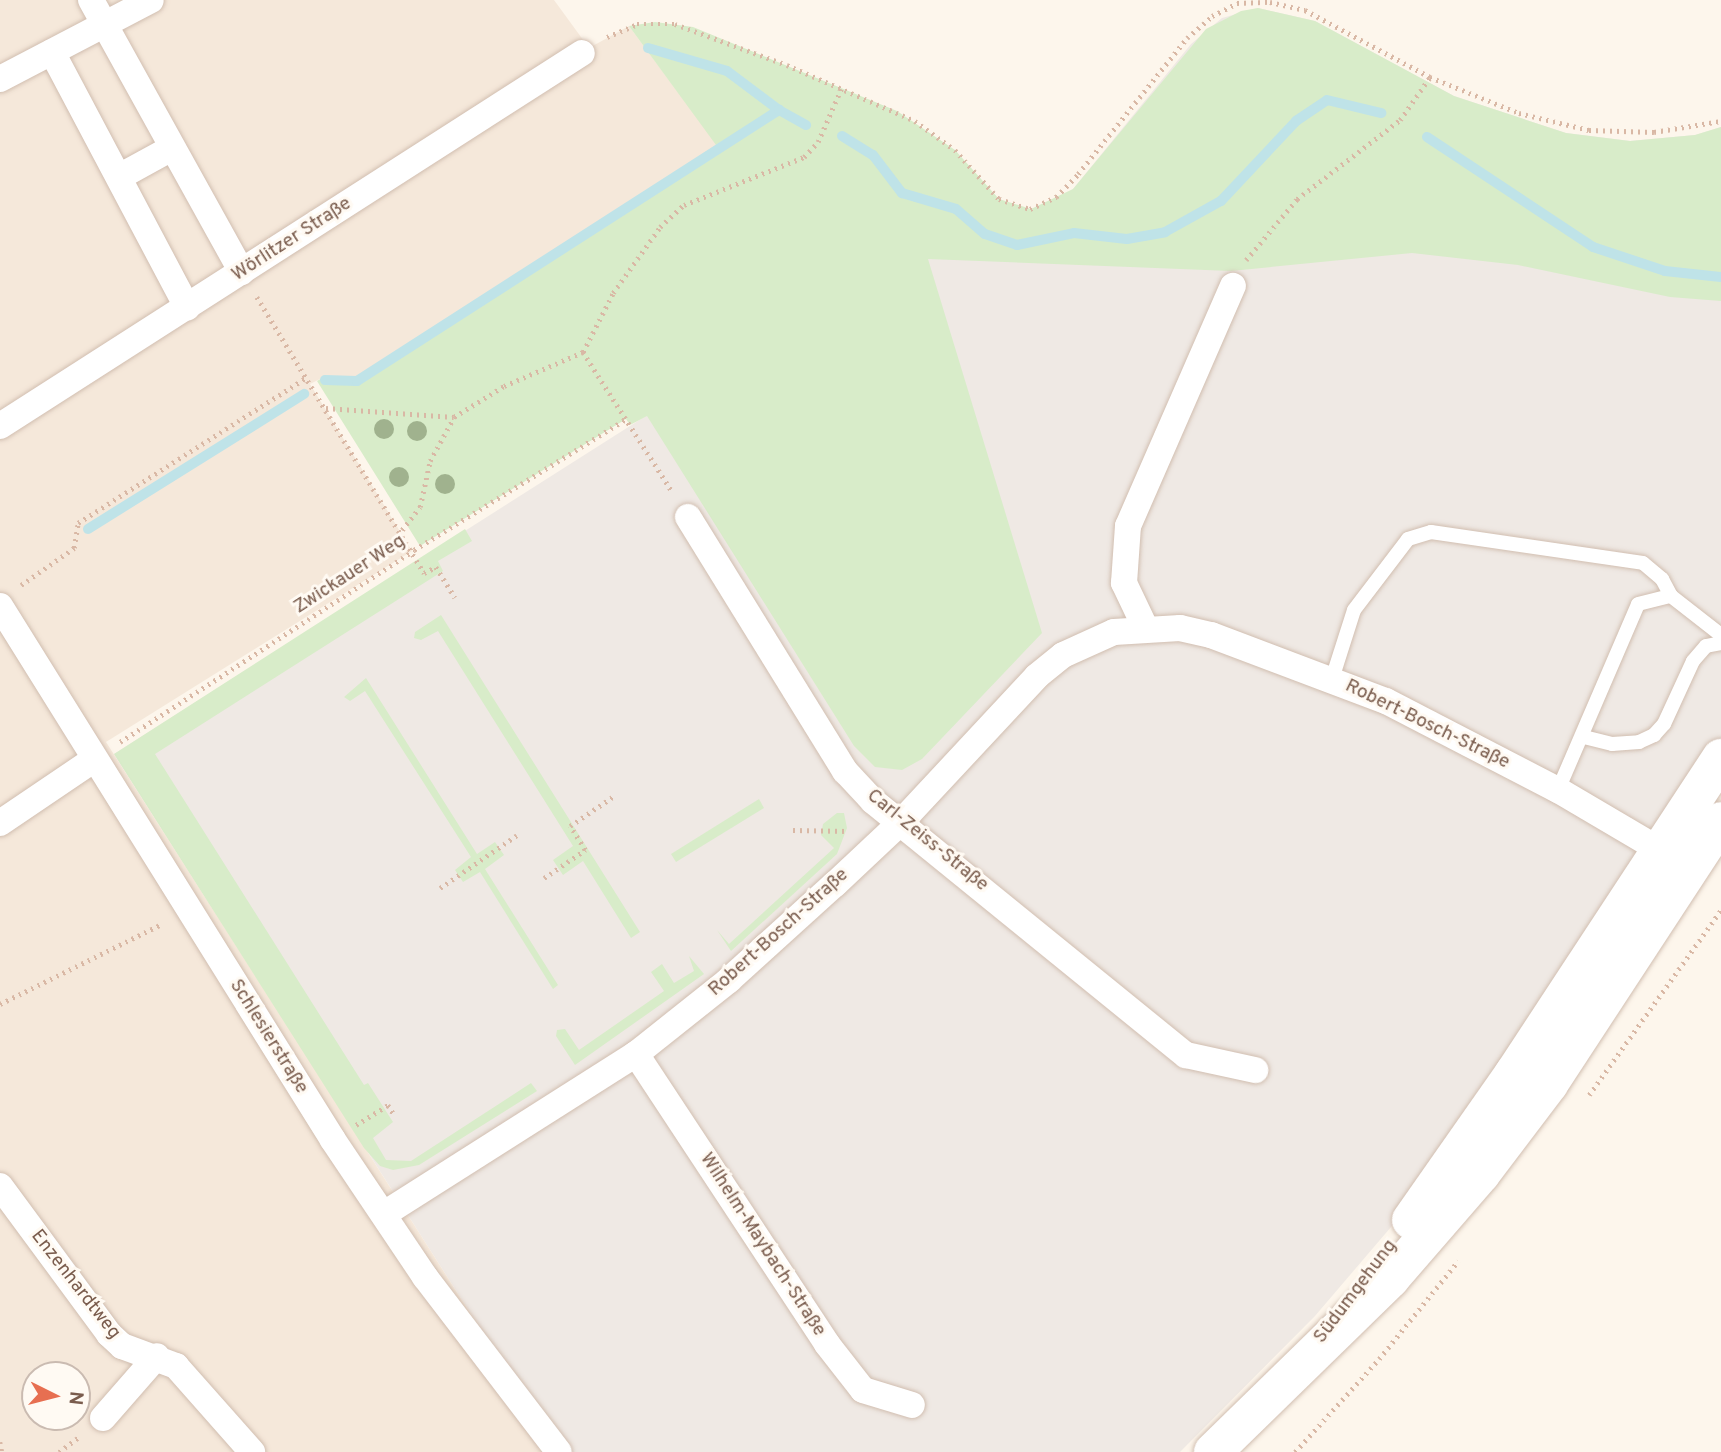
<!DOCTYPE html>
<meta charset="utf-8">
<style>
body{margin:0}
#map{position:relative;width:1721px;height:1452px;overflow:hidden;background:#fdf6ec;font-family:Overpass,sans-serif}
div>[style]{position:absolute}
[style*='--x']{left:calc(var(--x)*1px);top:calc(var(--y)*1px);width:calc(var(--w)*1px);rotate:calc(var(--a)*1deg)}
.residential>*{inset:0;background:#f5e8da}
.industrial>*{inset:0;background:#efe9e4}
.green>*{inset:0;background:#d8ecc9}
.stream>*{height:10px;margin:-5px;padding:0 5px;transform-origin:5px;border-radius:5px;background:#bfe3e8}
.path>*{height:4.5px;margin-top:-2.25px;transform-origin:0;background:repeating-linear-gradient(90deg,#d9b8a5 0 2px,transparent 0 7px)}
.roads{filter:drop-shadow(0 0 2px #d1beb0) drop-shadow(0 0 2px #d1beb0)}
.lane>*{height:14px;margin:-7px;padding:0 7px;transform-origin:7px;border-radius:7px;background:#fff}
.street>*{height:26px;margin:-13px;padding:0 13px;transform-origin:13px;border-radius:13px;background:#fff}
.secondary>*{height:38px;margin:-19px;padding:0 19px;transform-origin:19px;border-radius:19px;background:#fff}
.trees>*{width:20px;height:20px;margin:-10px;border-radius:50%;background:#a0b28e}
span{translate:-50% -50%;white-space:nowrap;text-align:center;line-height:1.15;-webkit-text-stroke:6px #fffaf3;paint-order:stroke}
.street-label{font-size:19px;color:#7a5c4d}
.north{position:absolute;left:21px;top:1361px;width:70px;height:70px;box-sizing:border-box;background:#fffaf3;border:2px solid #cabbb1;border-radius:50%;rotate:96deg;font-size:19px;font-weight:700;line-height:28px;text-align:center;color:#7a5c4d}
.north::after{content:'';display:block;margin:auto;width:24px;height:32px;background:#e76f51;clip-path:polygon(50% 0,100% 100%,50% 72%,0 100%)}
</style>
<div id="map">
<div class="residential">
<i style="clip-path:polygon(evenodd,0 0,554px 0,589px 48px,629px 26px,717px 145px,358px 380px,326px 376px,310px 384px,412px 551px,106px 742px,559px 1452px,0 1452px,0 0,35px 1375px,77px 1375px,77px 1417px,35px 1417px,35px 1375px)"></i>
</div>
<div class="industrial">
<i style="clip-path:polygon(1258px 8px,1315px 21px,1454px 96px,1566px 133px,1630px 141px,1695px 135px,1721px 127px,1721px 738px,1473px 1113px,1391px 1227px,1315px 1316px,1180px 1452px,559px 1452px,114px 754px,641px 419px,927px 259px,1047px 211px,1073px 189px,1191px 44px,1222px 18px)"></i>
</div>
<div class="green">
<i style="clip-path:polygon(1258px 8px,1315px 21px,1454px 96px,1566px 133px,1630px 141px,1695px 135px,1721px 127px,1721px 301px,1670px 297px,1518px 265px,1412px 253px,1231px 271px,928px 259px,1042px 633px,922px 759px,902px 770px,875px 767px,854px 746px,647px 416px,630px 425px,626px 419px,420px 546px,317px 381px,326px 376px,358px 380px,716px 145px,629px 26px,655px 22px,693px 27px,897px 111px,955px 150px,999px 199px,1031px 209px,1073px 189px,1206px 29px,1241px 11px)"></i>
<i style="clip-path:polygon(465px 529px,472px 541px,438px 561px,443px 571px,155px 754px,364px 1085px,368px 1083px,393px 1122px,373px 1138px,386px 1160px,411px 1161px,531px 1083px,537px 1091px,419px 1165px,393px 1170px,380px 1166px,364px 1148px,114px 754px)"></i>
<i style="clip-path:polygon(441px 615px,640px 932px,631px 938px,583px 861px,563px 875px,553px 860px,573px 846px,438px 631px,421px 640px,414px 638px,415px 632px)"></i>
<i style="clip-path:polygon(366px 678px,477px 854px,495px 842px,504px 855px,485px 869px,558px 985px,553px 989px,480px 872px,463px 882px,455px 870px,471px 857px,365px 691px,350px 701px,344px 697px)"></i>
<i style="clip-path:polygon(759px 799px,764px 808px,676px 862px,671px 854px)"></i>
<i style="clip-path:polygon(837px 813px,844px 813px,847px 828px,837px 854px,731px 951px,717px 930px,729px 944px,834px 848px,821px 835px,823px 824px)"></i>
<i style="clip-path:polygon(689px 956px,704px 974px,575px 1065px,556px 1036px,557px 1030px,565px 1029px,579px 1050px,664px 991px,651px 972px,662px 964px,674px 983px,694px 971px)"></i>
</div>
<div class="stream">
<i style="--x:648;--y:48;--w:82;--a:16.2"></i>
<i style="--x:727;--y:71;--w:65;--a:36.9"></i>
<i style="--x:842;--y:136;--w:36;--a:32"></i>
<i style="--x:873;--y:155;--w:48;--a:52.7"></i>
<i style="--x:902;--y:193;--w:56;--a:16.5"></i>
<i style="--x:956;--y:209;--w:38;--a:41"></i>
<i style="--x:985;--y:234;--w:34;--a:19"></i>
<i style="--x:1017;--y:245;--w:58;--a:-11.9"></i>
<i style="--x:1074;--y:233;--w:53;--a:6.5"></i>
<i style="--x:1127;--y:239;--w:39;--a:-10"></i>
<i style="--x:1165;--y:232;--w:64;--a:-29"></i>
<i style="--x:1221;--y:201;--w:110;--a:-46.8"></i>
<i style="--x:1296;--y:121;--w:37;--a:-34"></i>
<i style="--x:1327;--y:100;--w:56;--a:13.5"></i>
<i style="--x:1427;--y:137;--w:199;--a:33.5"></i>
<i style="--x:1593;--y:247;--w:76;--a:18.4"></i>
<i style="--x:1665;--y:271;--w:56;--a:6.1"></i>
<i style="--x:325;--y:380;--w:32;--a:2"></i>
<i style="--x:357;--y:381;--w:502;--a:-32.71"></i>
<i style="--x:779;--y:110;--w:31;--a:29"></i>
<i style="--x:88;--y:529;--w:255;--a:-32"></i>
</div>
<div class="path">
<i style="--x:607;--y:37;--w:33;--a:-23"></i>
<i style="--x:637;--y:24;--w:38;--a:0"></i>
<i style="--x:675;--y:24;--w:119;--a:20.1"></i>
<i style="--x:787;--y:65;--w:140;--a:23.6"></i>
<i style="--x:915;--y:121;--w:49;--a:35.9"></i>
<i style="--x:955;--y:150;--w:66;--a:48.1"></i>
<i style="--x:999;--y:199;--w:33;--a:18"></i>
<i style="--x:1030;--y:209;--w:29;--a:-25"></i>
<i style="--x:1056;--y:197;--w:32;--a:-46"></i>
<i style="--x:1078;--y:174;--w:174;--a:-51.3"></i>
<i style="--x:1187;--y:38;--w:33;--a:-41"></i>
<i style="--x:1212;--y:16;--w:28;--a:-27"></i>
<i style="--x:1237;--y:3;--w:33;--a:-2"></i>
<i style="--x:1270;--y:2;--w:36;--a:13"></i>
<i style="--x:1305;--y:10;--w:142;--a:28.2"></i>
<i style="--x:1246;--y:260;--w:80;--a:-50.1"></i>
<i style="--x:1297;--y:199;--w:130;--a:-37.5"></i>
<i style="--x:1400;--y:120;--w:52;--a:-55.1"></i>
<i style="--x:1430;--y:77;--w:96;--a:22"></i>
<i style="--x:1519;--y:113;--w:72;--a:13.7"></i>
<i style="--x:1589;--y:130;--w:65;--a:1.8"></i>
<i style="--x:1654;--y:132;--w:68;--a:-9.3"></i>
<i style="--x:257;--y:297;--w:323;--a:58.8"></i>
<i style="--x:424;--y:573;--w:13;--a:-27"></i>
<i style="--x:436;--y:567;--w:36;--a:58"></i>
<i style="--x:583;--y:352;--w:66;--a:-63"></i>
<i style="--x:613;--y:293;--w:81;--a:-54.5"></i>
<i style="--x:660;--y:227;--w:33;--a:-43"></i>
<i style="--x:684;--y:205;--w:129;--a:-21.8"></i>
<i style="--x:804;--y:157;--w:21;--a:-47"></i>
<i style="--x:818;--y:142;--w:58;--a:-66.5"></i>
<i style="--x:326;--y:408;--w:128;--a:4"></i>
<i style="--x:454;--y:417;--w:59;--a:-31.8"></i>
<i style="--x:504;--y:386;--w:86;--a:-23.3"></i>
<i style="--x:583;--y:352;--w:167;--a:57.4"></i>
<i style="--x:402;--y:530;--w:29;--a:-52"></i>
<i style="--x:420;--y:507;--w:47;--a:-77.7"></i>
<i style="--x:430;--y:461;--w:50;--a:-61.4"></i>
<i style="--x:21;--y:585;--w:65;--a:-34.9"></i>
<i style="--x:74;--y:548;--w:25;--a:-81"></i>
<i style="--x:78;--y:523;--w:272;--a:-32.5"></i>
<i style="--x:120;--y:742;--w:351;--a:-33.1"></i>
<i style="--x:414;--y:550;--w:249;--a:-31.7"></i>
<i style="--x:793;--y:830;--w:55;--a:1"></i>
<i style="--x:544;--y:878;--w:50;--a:-34.3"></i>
<i style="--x:585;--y:850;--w:28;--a:-122"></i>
<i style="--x:570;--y:826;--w:53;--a:-34.3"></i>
<i style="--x:440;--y:888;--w:93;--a:-34.5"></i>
<i style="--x:0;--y:1004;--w:181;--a:-26.3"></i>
<i style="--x:1589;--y:1095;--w:227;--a:-54.5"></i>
<i style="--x:356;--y:1125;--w:38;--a:-32"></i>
<i style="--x:388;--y:1105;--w:13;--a:58"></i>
<i style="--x:0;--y:1442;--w:10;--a:79"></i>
<i style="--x:59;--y:1452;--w:26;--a:-37"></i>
<i style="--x:1295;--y:1452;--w:125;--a:-47.9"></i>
<i style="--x:1379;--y:1359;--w:126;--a:-51.1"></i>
</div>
<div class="roads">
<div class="lane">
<i style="--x:1332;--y:679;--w:72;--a:-72.3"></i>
<i style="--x:1354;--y:610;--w:89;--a:-52.7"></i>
<i style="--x:1408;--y:539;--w:24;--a:-17"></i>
<i style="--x:1431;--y:532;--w:214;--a:8.3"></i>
<i style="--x:1643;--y:563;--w:25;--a:40"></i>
<i style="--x:1662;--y:579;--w:19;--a:62"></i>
<i style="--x:1584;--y:737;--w:29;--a:14"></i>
<i style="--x:1612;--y:744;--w:27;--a:-4"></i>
<i style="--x:1639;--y:742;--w:17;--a:-25"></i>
<i style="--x:1654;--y:735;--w:15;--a:-48"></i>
<i style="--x:1664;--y:724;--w:69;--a:-65.3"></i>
<i style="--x:1693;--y:661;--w:20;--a:-49"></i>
<i style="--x:1706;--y:646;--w:15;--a:-11"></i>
<i style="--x:1558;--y:790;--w:202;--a:-66.7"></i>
<i style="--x:1638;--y:604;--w:34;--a:-14"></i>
<i style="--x:1671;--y:596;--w:63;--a:38"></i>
</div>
<div class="street">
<i style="--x:91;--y:0;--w:311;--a:61"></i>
<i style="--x:52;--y:52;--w:289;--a:62.1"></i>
<i style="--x:0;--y:79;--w:170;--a:-27.6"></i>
<i style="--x:119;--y:177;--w:60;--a:-28.7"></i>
<i style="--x:0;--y:426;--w:691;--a:-32.66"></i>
<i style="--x:688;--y:517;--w:299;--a:58.3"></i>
<i style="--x:845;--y:771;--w:41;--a:47"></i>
<i style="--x:873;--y:801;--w:403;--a:39.1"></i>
<i style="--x:1186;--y:1055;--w:71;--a:12.3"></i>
<i style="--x:0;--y:606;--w:629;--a:58.05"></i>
<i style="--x:333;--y:1140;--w:165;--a:56.1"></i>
<i style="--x:425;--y:1277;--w:220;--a:52.6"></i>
<i style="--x:1145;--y:627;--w:49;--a:-115.5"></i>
<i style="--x:1124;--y:583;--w:57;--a:-86"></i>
<i style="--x:1128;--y:526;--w:262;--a:-66.4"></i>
<i style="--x:0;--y:823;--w:112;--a:-34.1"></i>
<i style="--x:636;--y:1054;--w:347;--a:56.6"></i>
<i style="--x:827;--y:1344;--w:58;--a:52"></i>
<i style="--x:863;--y:1390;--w:51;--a:17"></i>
<i style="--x:0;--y:1186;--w:184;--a:53.6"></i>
<i style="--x:109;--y:1334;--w:18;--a:43"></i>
<i style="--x:122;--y:1346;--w:58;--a:20.3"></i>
<i style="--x:176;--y:1366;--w:115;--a:48.5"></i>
<i style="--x:384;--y:1214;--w:299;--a:-32.4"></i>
<i style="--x:636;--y:1054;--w:119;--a:-38.5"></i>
<i style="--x:729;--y:980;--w:143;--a:-42.2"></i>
<i style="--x:835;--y:884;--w:92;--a:-43.2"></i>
<i style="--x:902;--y:821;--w:198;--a:-47"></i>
<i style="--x:1037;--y:676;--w:33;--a:-39"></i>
<i style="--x:1063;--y:655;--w:56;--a:-24.3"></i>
<i style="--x:1114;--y:632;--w:66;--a:-3.5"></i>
<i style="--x:1180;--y:628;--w:32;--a:13"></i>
<i style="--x:1211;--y:635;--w:187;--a:20.7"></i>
<i style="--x:1386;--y:701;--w:194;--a:27.4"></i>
<i style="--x:1558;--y:790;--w:136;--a:30.5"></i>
<i style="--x:103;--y:1418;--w:82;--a:-48.9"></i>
</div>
<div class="secondary">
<i style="--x:1411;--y:1220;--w:179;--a:-55"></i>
<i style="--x:1514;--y:1073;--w:377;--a:-56.7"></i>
<i style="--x:1213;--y:1452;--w:248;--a:-44.3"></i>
<i style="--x:1390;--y:1279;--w:139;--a:-49.1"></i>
<i style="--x:1481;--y:1174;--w:113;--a:-52.9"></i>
<i style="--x:1549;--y:1084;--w:314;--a:-56.8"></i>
</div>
</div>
<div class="trees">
<i style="left:384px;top:429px"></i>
<i style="left:417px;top:431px"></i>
<i style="left:399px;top:477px"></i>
<i style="left:445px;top:484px"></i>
</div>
<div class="street-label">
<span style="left:292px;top:240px;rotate:-33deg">Wörlitzer Straße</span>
<span style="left:350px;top:575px;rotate:-33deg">Zwickauer Weg</span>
<span style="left:1427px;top:725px;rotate:26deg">Robert-Bosch-Straße</span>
<span style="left:927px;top:841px;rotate:39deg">Carl-Zeiss-Straße</span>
<span style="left:779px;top:933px;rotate:-42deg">Robert-Bosch-Straße</span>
<span style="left:268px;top:1037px;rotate:58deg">Schlesierstraße</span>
<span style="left:762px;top:1245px;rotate:57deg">Wilhelm-Maybach-Straße</span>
<span style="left:75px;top:1285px;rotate:52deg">Enzenhardtweg</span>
<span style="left:1356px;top:1292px;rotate:-53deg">Südumgehung</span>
</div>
<div class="north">N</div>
</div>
